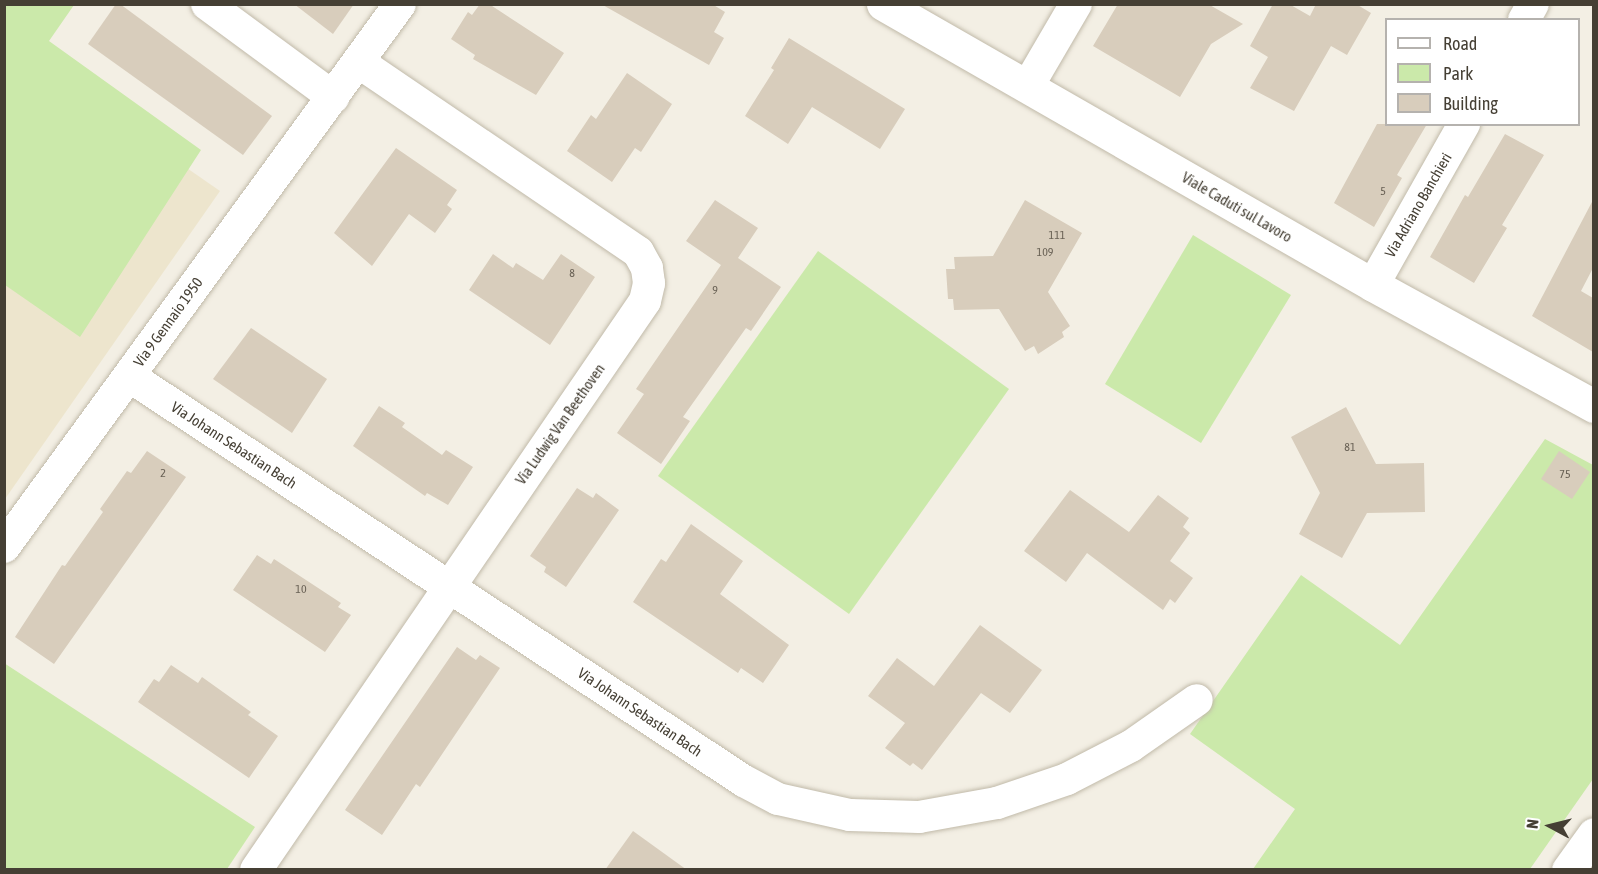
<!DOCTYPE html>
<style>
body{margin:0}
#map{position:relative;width:1598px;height:874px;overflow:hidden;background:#f3efe4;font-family:"Asap Condensed",sans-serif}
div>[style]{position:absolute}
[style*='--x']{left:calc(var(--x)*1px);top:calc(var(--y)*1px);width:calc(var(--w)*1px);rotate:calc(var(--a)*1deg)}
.education>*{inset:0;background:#ede5cd}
.green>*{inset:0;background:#cbe9aa}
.building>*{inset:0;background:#d8cdbc}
.roads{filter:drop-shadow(0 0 2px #c1baa9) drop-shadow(0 0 2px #c1baa9)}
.minor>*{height:32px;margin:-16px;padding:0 16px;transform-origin:16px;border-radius:16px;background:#fff}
.tertiary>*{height:33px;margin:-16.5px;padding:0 16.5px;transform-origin:16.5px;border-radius:16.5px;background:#fff}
span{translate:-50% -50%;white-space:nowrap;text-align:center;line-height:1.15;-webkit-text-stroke:6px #fff;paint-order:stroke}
.number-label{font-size:12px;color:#6a6256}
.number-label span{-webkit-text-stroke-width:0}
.street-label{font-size:15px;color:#453f34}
.frame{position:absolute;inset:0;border:6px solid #453f34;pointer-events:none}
.legend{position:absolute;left:1385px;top:18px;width:195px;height:108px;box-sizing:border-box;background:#fff;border:2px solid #b5b2ae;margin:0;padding:8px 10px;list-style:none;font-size:18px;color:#453f34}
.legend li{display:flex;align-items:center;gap:12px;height:30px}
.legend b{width:30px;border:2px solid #b5b2ae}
.north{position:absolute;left:1520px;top:796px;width:60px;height:60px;-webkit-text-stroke:4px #fff;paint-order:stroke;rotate:277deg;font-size:16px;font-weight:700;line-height:24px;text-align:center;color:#453f34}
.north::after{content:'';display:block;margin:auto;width:21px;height:27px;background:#453f34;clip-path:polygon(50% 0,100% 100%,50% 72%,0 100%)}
</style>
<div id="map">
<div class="education">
<i style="clip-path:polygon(5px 42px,220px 191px,5px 499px)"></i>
</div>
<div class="green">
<i style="clip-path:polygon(5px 4px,74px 5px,49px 41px,201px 150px,80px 337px,5px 285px)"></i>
<i style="clip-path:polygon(1193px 235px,1291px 295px,1201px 443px,1105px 384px)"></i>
<i style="clip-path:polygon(818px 251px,1009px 389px,849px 614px,658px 476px)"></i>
<i style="clip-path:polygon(1545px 439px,1593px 465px,1593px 779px,1530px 869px,1253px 869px,1295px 809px,1190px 734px,1301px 575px,1400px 645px)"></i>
<i style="clip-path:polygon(4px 663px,255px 827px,227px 869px,5px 869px)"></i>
</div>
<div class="building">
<i style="clip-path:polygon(116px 4px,120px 4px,272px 116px,243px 155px,88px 44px)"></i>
<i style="clip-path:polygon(294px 4px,354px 4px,333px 34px)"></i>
<i style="clip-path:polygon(480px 4px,489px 4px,564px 53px,536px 95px,473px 59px,475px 55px,451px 39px,468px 12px,472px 15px)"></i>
<i style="clip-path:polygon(601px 4px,712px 4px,725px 12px,714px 32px,724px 38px,709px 65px)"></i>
<i style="clip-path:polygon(1118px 4px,1208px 4px,1243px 24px,1211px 44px,1180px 97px,1093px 46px)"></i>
<i style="clip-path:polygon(1273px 4px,1289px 4px,1310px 16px,1316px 4px,1356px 4px,1371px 13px,1347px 55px,1331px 46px,1294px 111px,1250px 88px,1268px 57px,1250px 46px)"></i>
<i style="clip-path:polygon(789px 38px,905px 109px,880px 149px,812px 107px,788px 144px,745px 116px,774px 70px,771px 68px)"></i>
<i style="clip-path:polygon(627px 73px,672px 104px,641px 152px,635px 148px,612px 182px,567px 151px,591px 115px,596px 119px)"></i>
<i style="clip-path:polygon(1377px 124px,1427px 124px,1397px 175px,1402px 178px,1374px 227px,1334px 203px)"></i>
<i style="clip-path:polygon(1505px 134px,1544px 155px,1502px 225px,1507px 228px,1474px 283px,1430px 257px,1465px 195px,1468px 197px)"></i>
<i style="clip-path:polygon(396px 148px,457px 190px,447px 205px,452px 209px,435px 233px,409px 214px,372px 266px,334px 233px)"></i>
<i style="clip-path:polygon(715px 200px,758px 228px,738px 258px,781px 287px,751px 331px,746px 328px,683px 417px,690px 421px,661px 464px,617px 433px,644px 394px,636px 389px,721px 265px,686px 241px)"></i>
<i style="clip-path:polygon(1025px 200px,1082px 233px,1048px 292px,1070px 326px,1062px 332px,1064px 337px,1038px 354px,1034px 346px,1025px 351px,999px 309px,954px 310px,953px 299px,948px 299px,946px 269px,955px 269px,954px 257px,993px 256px)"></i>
<i style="clip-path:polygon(1593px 200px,1593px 268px,1581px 291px,1593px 298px,1593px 352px,1532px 316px)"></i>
<i style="clip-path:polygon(493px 254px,513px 268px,516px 263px,543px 280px,561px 254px,595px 277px,550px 345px,469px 290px)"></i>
<i style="clip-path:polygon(251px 328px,327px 379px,292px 433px,213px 379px)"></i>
<i style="clip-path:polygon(379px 406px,405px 423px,402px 427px,442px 455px,446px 450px,473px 467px,448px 505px,427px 493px,425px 496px,353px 446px)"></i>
<i style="clip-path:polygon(1346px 407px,1376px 464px,1424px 463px,1425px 512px,1367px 513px,1342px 558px,1299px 534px,1320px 493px,1291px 437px)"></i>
<i style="clip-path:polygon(147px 451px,186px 477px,54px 664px,15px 637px,62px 565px,65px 566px,103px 512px,100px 509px,127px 471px,131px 473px)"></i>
<i style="clip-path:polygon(1559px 451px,1590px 472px,1572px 499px,1541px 479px)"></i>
<i style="clip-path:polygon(577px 488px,593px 498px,596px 493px,619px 510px,566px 587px,544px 572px,546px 567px,530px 556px)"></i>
<i style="clip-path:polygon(1070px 490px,1129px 532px,1158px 495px,1189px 518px,1183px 527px,1190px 533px,1170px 561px,1193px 578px,1175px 603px,1170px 599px,1163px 610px,1087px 553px,1066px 582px,1024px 551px)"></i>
<i style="clip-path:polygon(691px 524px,743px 561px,720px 594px,789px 645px,763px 683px,741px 668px,738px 673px,633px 602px,661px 559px,666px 562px)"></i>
<i style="clip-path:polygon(257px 555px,271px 564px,274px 559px,341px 603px,338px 607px,351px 615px,325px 652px,233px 590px)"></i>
<i style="clip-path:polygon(980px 625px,1042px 670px,1010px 713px,981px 693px,922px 770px,913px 763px,910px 766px,885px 748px,905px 723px,868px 696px,897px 658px,934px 686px)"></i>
<i style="clip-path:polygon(457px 647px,476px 660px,480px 655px,500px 668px,420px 787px,416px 784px,382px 835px,345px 810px)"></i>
<i style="clip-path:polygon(171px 665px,198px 683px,202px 677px,251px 712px,248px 715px,278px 736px,249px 778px,138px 702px,154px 679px,159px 682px)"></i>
<i style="clip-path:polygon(633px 831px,687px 870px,605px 870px)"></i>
</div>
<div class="roads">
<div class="minor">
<i style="--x:207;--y:4;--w:157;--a:36.4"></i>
<i style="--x:1524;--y:20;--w:18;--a:-61"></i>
<i style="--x:1028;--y:86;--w:95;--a:-59.7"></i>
<i style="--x:1373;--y:285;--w:185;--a:-60.5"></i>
<i style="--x:129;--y:376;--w:736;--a:33.37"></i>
<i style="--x:744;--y:781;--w:38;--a:28"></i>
<i style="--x:778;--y:799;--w:74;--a:12.5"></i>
<i style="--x:850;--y:815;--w:69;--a:1.7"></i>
<i style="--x:919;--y:817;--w:79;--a:-10.2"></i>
<i style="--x:997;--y:803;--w:74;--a:-18.9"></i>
<i style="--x:1067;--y:779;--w:72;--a:-27.3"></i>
<i style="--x:1131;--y:746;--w:80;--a:-34.9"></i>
<i style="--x:4;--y:547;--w:672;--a:-53.9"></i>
<i style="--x:256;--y:870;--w:689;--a:-55.64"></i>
<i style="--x:645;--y:301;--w:18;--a:-77"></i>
<i style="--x:649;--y:283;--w:15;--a:-98"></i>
<i style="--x:647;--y:268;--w:18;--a:-119"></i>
<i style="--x:638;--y:252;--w:338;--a:-145.8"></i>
</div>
<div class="tertiary">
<i style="--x:883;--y:4;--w:565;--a:29.83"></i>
<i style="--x:1373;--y:285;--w:252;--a:28.7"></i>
<i style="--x:1568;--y:870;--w:44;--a:-54.2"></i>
</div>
</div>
<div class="number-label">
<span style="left:1383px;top:192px">5</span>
<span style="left:1057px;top:236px">111</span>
<span style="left:1045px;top:253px">109</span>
<span style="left:572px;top:274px">8</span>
<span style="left:715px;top:291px">9</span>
<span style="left:1350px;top:448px">81</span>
<span style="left:163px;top:474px">2</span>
<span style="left:1565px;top:475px">75</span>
<span style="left:301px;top:590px">10</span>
</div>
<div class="street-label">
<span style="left:1418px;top:205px;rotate:-60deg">Via Adriano Banchieri</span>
<span style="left:1237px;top:207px;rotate:30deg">Viale Caduti sul Lavoro</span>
<span style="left:168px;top:322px;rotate:-54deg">Via 9 Gennaio 1950</span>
<span style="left:560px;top:424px;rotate:-55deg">Via Ludwig Van Beethoven</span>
<span style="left:234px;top:445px;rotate:33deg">Via Johann Sebastian Bach</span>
<span style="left:640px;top:712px;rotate:34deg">Via Johann Sebastian Bach</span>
</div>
<div class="frame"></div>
<ul class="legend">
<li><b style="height:8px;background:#fff"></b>Road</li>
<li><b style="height:16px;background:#cbe9aa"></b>Park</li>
<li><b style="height:16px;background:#d8cdbc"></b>Building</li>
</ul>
<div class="north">N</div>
</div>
